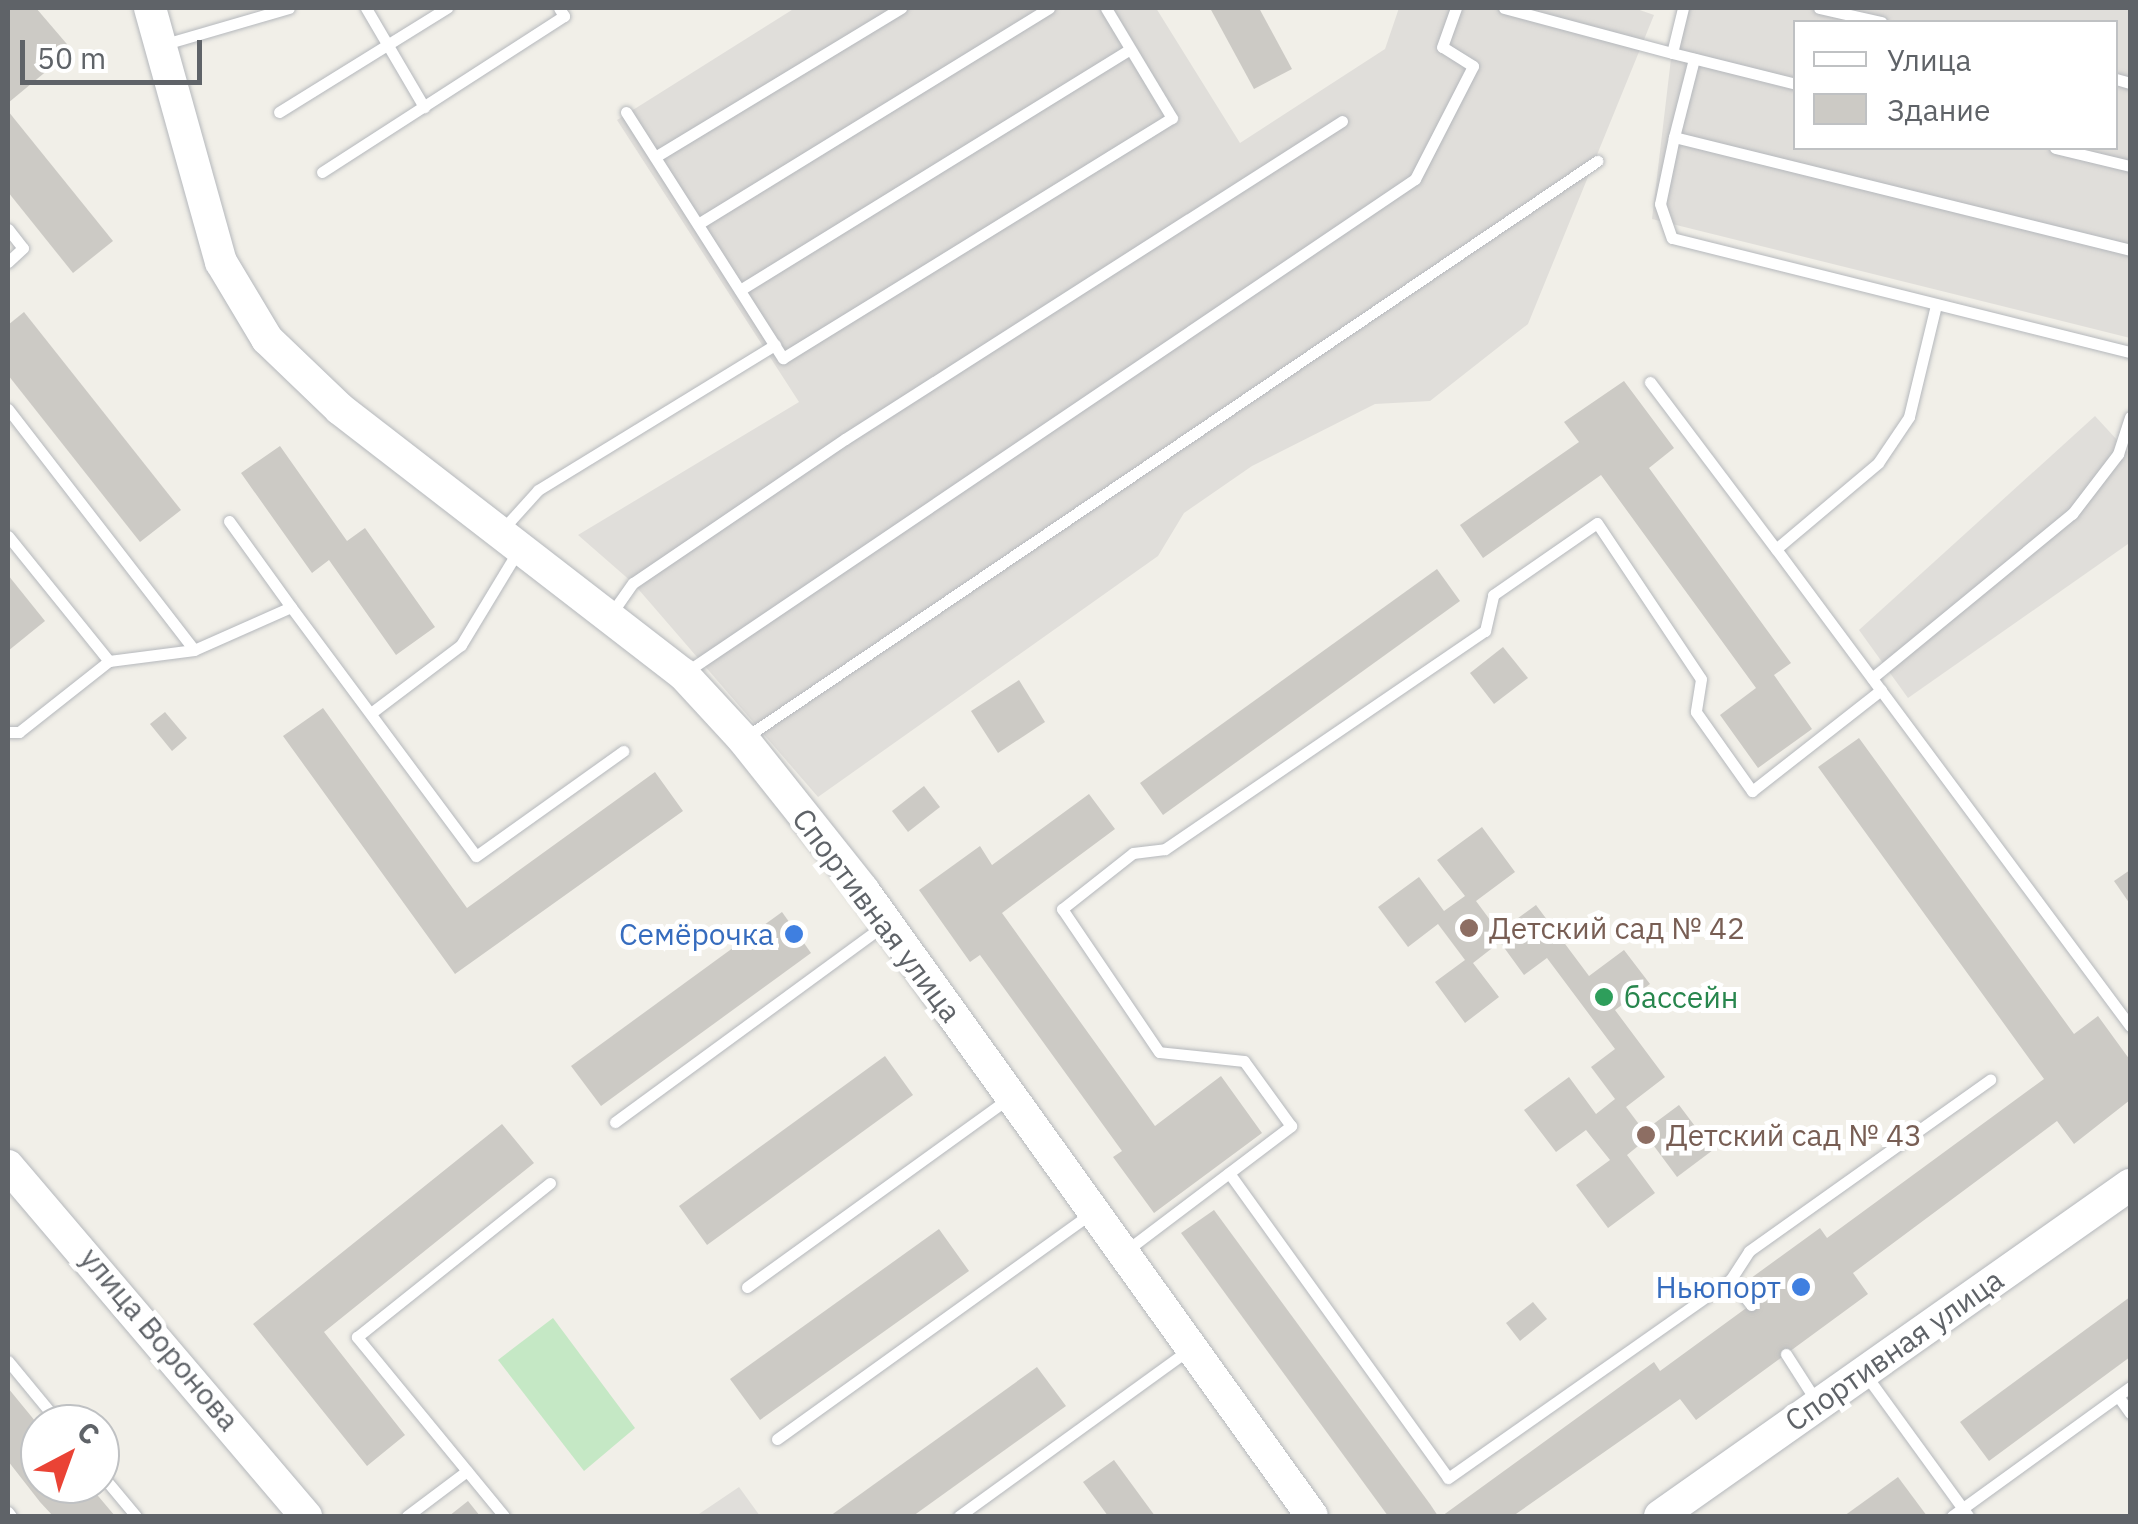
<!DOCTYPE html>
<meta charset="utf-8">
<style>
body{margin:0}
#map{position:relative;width:2138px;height:1524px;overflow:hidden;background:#f1efe8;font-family:"IBM Plex Sans",sans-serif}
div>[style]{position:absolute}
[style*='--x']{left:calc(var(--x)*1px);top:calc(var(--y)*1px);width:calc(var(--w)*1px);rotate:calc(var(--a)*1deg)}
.industrial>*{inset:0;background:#e0deda}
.green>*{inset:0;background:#c5e8c5}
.building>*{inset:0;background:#cccac5}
.roads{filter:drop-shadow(0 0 2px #b5b8bc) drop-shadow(0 0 2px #b5b8bc)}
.lane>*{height:11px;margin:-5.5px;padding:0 5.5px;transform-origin:5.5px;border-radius:5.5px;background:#fff}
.secondary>*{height:32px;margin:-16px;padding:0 16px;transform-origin:16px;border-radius:16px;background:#fff}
.dots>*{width:28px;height:28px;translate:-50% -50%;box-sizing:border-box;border:5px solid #fff;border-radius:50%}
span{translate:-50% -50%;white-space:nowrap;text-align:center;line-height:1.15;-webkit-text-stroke:10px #fff;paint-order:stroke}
.street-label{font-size:30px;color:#5f6368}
.education-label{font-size:30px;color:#785e54}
.left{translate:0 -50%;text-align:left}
.shop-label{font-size:30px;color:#366cbe}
.right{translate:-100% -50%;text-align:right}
.leisure-label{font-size:30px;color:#27864d}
.frame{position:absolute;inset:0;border:10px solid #5f6368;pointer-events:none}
.legend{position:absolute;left:1793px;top:20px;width:325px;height:130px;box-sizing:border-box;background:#fff;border:2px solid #bfc1c3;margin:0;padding:12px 18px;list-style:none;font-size:30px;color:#5f6368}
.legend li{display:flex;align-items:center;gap:20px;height:50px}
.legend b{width:50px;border:2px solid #bfc1c3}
.north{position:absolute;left:20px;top:1404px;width:100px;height:100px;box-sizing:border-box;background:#fff;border:2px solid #bfc1c3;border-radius:50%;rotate:41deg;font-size:28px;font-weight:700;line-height:40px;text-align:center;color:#5f6368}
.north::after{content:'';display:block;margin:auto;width:35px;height:45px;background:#ea4335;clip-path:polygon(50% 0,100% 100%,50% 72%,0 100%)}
.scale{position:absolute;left:20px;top:40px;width:182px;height:45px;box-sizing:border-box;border:5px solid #5f6368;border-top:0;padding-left:12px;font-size:30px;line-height:35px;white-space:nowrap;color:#5f6368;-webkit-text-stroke:8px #fff;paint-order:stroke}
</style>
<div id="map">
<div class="industrial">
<i style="clip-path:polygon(795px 8px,1156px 8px,1240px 143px,1385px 49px,1399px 8px,1634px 8px,1654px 15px,1528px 324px,1430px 401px,1375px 404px,1252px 466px,1184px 513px,1158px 556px,818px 797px,633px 583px,578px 535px,799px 402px,617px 120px)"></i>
<i style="clip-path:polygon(evenodd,1677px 8px,2130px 8px,2130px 338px,1652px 219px,1677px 8px,1796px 22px,2116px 22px,2116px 148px,1796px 148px,1796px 22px)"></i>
<i style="clip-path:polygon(2095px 416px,2130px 454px,2128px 544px,1908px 698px,1859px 630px)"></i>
<i style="clip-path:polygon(739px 1487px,760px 1516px,696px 1516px)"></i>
</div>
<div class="green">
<i style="clip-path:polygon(553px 1318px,635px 1428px,584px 1471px,498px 1360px)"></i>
</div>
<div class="building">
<i style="clip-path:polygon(8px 8px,36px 8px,72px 50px,8px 103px)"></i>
<i style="clip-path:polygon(1210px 8px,1259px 8px,1292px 69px,1254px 89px)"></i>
<i style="clip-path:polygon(8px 111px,113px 241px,73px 273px,8px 192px)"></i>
<i style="clip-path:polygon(24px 312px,181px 510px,140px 542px,8px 375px,8px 325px)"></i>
<i style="clip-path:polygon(1624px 381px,1674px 448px,1649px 468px,1791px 663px,1774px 675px,1812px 729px,1758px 768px,1720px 715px,1756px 688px,1601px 475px,1483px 558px,1460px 525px,1579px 442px,1564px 422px)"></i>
<i style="clip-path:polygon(280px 446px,347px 541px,365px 528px,435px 627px,396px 655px,329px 560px,312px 573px,241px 473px)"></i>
<i style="clip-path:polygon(1437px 569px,1460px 601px,1163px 815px,1140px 783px)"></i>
<i style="clip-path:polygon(8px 575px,45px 621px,8px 651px)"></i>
<i style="clip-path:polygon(1503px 647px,1528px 678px,1494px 704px,1470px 673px)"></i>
<i style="clip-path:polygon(1019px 680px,1045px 722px,998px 753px,971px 711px)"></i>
<i style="clip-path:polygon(323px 708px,467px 908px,655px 772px,683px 811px,455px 974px,283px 736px)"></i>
<i style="clip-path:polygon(165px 712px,187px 738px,172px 751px,150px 724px)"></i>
<i style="clip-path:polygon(1859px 738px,2074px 1034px,2098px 1016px,2130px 1060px,2130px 1100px,2074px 1144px,2057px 1121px,1853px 1273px,1868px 1294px,1696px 1420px,1680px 1399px,1513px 1516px,1442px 1516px,1654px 1362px,1660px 1371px,1760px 1298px,1747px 1281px,1820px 1228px,1827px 1238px,2044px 1079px,1818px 767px)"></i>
<i style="clip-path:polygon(924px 786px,940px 807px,908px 832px,892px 811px)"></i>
<i style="clip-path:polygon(1089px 794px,1115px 829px,1002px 913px,1155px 1126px,1221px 1076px,1262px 1133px,1154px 1213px,1113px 1157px,1122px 1151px,980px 955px,970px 962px,919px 890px,980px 846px,992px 865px)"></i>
<i style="clip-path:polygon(1482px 827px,1515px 872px,1476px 901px,1499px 932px,1536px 905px,1589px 976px,1624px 950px,1650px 984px,1615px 1010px,1665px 1077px,1626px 1107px,1644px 1131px,1679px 1105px,1713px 1150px,1677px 1177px,1648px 1138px,1627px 1155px,1655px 1193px,1608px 1228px,1576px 1185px,1610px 1160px,1586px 1130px,1556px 1152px,1524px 1110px,1569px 1077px,1596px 1114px,1615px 1099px,1591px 1067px,1615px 1049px,1547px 958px,1524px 975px,1500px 942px,1473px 963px,1499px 997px,1465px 1023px,1435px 982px,1465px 960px,1438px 924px,1408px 947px,1378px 907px,1419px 877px,1444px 911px,1465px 896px,1437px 860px)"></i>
<i style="clip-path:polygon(2130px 870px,2130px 904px,2114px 881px)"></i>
<i style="clip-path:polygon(782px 912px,811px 953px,601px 1106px,571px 1066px)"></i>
<i style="clip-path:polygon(885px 1056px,913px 1095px,707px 1245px,679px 1206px)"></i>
<i style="clip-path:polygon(502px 1124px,534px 1163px,324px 1332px,405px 1435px,367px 1466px,253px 1324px)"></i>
<i style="clip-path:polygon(1214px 1210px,1430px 1504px,1438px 1516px,1388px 1516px,1181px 1233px)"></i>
<i style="clip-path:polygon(939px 1229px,969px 1271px,760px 1420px,730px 1379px)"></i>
<i style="clip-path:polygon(2130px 1297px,2130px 1357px,1989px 1461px,1960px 1422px)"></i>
<i style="clip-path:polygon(1533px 1302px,1547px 1319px,1520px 1341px,1506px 1323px)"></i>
<i style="clip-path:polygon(1037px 1367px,1066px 1406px,913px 1516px,830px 1516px)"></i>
<i style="clip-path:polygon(8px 1388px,40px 1427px,40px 1484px,88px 1484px,115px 1516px,53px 1516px,40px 1502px,8px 1461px)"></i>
<i style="clip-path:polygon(1114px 1460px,1155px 1516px,1108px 1516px,1083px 1482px)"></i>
<i style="clip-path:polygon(1898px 1477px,1927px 1516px,1844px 1516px)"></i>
<i style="clip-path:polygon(468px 1501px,480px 1516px,449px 1516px)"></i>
</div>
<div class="roads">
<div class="lane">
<i style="--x:366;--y:8;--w:115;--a:59.6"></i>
<i style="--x:1504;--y:8;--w:174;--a:15"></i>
<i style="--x:1683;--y:8;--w:46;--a:103.7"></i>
<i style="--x:1672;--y:53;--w:128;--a:14"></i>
<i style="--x:1819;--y:8;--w:64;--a:12.7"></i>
<i style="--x:165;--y:44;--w:129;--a:-16.2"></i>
<i style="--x:1694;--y:59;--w:81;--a:104.4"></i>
<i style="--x:1674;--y:137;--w:470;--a:13.9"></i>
<i style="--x:2116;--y:79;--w:15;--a:16"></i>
<i style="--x:279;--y:112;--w:198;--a:-31.8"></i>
<i style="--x:626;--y:112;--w:292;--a:57.5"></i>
<i style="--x:783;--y:358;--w:457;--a:-31.7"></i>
<i style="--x:1172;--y:118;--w:128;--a:-121"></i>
<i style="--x:1674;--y:137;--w:68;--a:101.8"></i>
<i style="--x:1660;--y:204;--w:36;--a:71"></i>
<i style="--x:1672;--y:238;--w:472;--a:14"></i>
<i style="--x:2055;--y:148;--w:77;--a:13.5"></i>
<i style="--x:655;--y:157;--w:288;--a:-31.2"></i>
<i style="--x:322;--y:172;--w:288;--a:-32.8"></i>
<i style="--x:564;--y:16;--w:9;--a:-122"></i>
<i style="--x:698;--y:224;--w:412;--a:-31.6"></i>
<i style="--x:8;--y:229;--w:24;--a:52"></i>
<i style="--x:23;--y:248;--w:21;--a:137"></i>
<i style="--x:740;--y:290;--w:458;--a:-31.7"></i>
<i style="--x:1936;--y:305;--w:115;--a:103.6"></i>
<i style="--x:1909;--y:417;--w:55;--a:124"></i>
<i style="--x:1878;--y:463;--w:133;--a:139.9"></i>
<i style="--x:1776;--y:549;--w:594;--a:53.42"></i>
<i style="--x:1650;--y:382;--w:209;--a:53"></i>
<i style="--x:8;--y:409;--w:304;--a:52.3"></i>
<i style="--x:229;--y:521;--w:106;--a:54.2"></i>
<i style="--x:501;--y:531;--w:55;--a:-47.9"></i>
<i style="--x:538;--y:490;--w:278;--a:-31.5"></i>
<i style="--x:8;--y:536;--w:161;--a:51.1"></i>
<i style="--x:109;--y:661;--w:86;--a:-7.4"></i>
<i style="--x:194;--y:650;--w:106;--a:-23.9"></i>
<i style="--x:291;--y:607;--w:310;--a:53.4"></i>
<i style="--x:476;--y:856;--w:181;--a:-35.5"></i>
<i style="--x:611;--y:614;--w:38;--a:-55"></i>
<i style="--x:633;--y:583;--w:256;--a:-34.2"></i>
<i style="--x:845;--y:439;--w:590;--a:-32.61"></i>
<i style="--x:686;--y:672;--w:880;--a:-34.07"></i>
<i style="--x:1415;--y:179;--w:127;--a:-62.8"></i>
<i style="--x:1473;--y:66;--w:36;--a:-148"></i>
<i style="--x:1442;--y:47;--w:41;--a:-70.3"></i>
<i style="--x:1872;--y:678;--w:259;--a:-39.4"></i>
<i style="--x:2072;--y:514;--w:76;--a:-52.5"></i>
<i style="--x:2118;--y:454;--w:39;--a:-72"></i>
<i style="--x:371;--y:713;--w:113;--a:-37.1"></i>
<i style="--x:461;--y:645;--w:110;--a:-58.8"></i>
<i style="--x:8;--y:732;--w:11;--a:0"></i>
<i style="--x:19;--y:732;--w:115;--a:-38.3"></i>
<i style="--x:746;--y:737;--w:1028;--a:-34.09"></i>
<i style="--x:615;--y:1122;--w:332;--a:-36.2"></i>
<i style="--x:1229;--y:1173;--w:375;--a:54.3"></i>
<i style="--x:1448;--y:1478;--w:346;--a:-35.1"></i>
<i style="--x:1731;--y:1279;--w:33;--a:-57"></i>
<i style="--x:1749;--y:1251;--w:296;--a:-35.4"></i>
<i style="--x:1127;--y:1250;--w:206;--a:-37.1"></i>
<i style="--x:1291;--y:1126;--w:80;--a:-125.9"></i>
<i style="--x:1244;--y:1061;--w:85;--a:-174"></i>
<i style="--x:1159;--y:1052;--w:173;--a:-124.1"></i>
<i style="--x:1062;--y:909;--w:90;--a:-38.3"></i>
<i style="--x:1133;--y:853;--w:32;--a:-7"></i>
<i style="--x:1165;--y:849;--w:387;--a:-34.3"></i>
<i style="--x:1485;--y:631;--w:37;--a:-77"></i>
<i style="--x:1493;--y:595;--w:126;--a:-34.7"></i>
<i style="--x:1597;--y:523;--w:187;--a:56.3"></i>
<i style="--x:1701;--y:679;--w:33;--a:99"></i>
<i style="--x:1696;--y:712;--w:97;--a:54.7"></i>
<i style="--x:1752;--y:791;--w:164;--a:-38.1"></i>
<i style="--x:1731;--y:1279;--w:33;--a:52"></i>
<i style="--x:747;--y:1287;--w:322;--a:-35.8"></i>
<i style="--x:1786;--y:1354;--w:56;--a:57.4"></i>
<i style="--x:8;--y:1361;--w:82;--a:50.5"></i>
<i style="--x:1865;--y:1374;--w:175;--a:54"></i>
<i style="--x:2118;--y:1396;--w:21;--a:55"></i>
<i style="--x:777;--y:1439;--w:385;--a:-35.7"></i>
<i style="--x:100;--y:1473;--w:56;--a:50.1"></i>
<i style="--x:8;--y:1512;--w:5;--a:53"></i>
<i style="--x:407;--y:1516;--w:75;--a:-36.9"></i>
<i style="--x:504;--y:1516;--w:232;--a:-129.4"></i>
<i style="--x:357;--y:1337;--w:247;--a:-38.6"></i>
<i style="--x:959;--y:1516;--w:283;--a:-35.9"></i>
<i style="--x:1952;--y:1516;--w:220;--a:-35.9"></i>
</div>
<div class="secondary">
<i style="--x:150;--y:8;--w:264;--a:74.4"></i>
<i style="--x:221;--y:262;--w:90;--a:59.1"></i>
<i style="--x:267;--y:339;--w:101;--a:43.8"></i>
<i style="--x:340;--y:409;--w:433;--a:37.7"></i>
<i style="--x:683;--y:674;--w:88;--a:47.3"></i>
<i style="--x:743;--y:739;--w:193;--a:51.5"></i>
<i style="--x:863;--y:890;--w:770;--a:54.35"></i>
<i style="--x:8;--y:1166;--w:460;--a:49.6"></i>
<i style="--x:1660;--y:1516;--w:575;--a:-35.16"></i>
</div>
</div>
<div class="dots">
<i style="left:1469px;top:928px;background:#8d6e63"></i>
<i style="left:794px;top:934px;background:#3f7fe0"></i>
<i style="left:1604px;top:997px;background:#2e9e5b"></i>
<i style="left:1646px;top:1135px;background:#8d6e63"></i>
<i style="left:1801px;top:1287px;background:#3f7fe0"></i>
</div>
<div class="street-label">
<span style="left:877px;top:915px;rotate:53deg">Спортивная улица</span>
<span style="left:160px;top:1339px;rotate:50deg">улица Воронова</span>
<span style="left:1894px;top:1350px;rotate:-35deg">Спортивная улица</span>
</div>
<div class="education-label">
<span class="left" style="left:1489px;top:928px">Детский сад № 42</span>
<span class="left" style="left:1666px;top:1135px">Детский сад № 43</span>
</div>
<div class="shop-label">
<span class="right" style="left:774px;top:934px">Семёрочка</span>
<span class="right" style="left:1781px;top:1287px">Ньюпорт</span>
</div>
<div class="leisure-label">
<span class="left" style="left:1624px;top:997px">бассейн</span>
</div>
<div class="frame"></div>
<ul class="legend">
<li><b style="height:12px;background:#fff"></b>Улица</li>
<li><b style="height:28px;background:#cccac5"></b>Здание</li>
</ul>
<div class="north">С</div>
<div class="scale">50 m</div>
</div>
